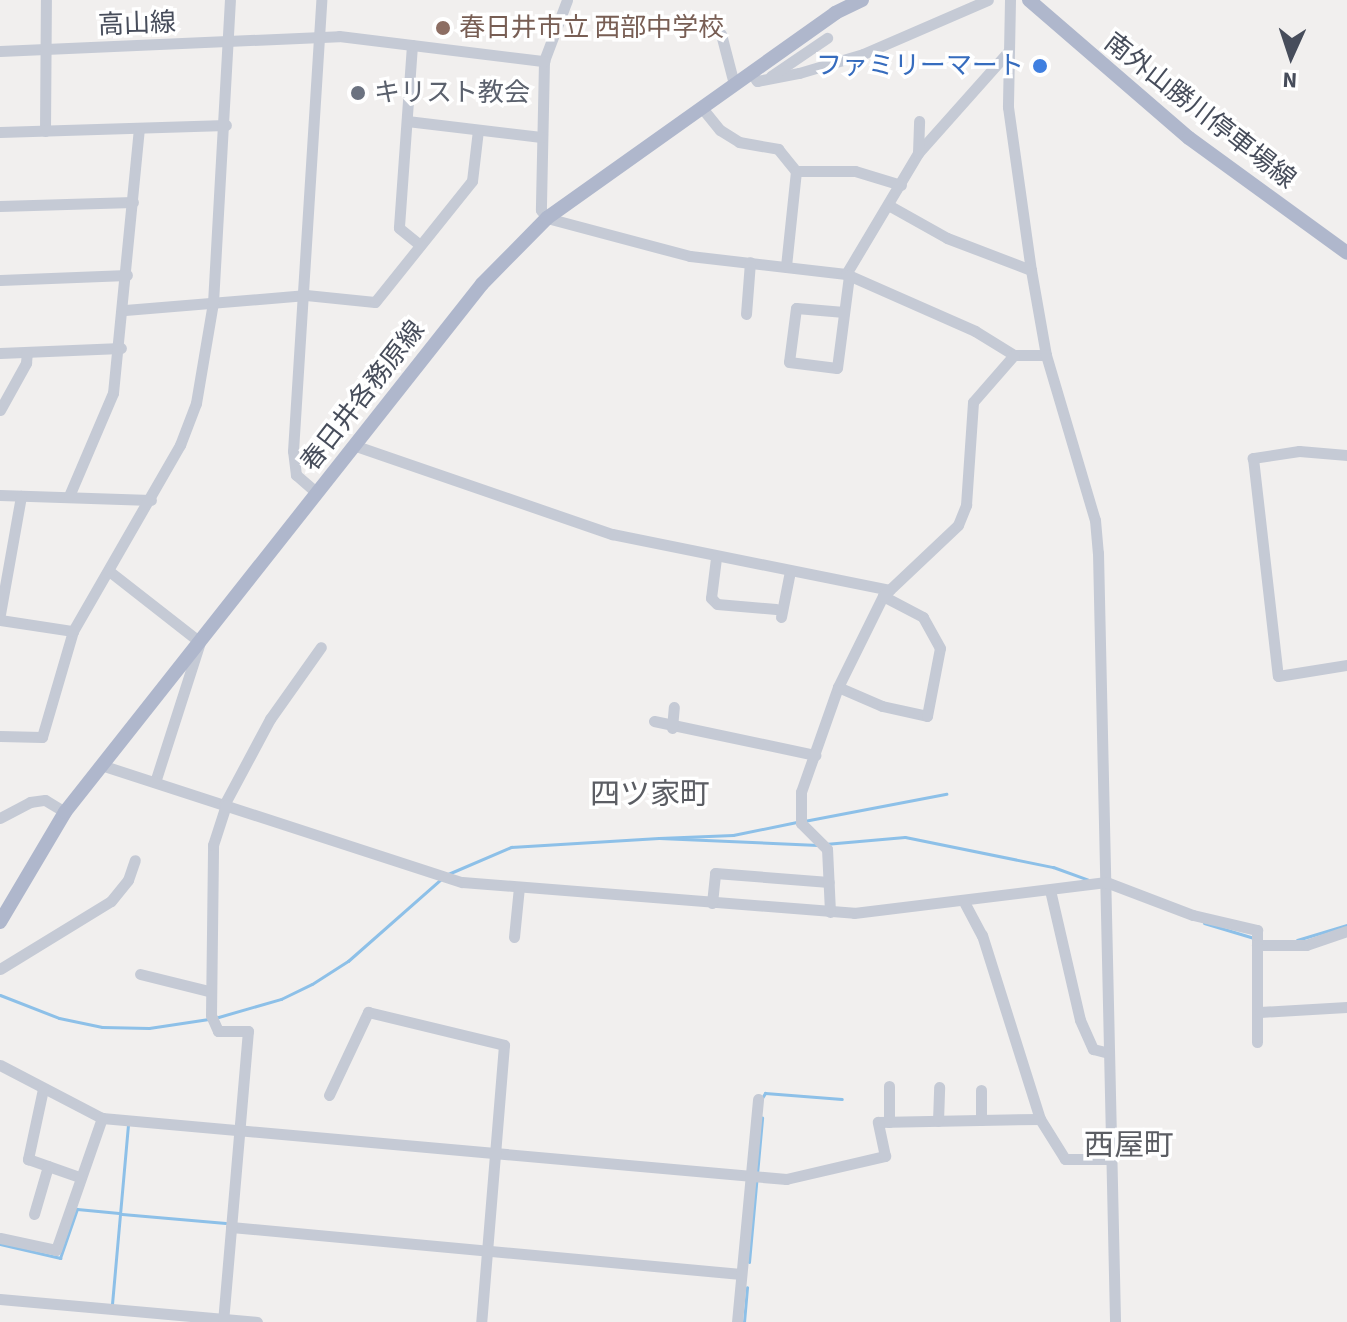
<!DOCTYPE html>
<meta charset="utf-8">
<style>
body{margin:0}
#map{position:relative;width:1347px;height:1322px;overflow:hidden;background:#f1efee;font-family:"Source Sans 3","Noto Sans JP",sans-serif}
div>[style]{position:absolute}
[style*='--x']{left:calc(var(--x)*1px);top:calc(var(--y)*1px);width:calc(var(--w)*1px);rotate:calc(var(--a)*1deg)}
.stream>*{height:3px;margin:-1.5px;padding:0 1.5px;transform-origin:1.5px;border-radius:1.5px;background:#8dc0e8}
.minor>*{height:11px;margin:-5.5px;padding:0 5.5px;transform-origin:5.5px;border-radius:5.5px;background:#c5cad5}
.major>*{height:14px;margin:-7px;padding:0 7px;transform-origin:7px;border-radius:7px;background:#afb7cc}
.dots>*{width:22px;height:22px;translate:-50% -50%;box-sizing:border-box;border:4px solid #fff;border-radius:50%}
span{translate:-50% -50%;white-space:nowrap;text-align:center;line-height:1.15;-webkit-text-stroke:7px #fff;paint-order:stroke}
.street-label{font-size:26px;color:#474d5b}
.education-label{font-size:26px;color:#785e54}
.left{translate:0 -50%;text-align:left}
.shop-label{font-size:26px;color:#366cbe}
.right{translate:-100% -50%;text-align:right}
.worship-label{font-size:26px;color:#5b616d}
.quarter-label{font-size:30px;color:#5b5d63}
.north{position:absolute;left:1251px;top:16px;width:80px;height:80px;-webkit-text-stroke:6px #fff;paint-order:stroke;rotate:183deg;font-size:22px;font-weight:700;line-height:32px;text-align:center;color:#474d5b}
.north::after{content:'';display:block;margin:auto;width:28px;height:36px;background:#474d5b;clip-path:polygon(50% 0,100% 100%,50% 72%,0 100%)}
</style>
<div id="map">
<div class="stream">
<i style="--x:804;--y:821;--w:145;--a:-10.8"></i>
<i style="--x:659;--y:838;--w:74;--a:-2.3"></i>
<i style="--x:733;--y:835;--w:65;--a:-11.5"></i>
<i style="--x:825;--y:844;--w:80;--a:-5"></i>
<i style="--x:905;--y:837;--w:151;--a:11.5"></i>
<i style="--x:1053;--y:867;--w:37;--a:20"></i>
<i style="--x:448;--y:874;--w:69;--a:-23.2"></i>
<i style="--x:511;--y:847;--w:148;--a:-3.5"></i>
<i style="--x:659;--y:838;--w:159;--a:2.5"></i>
<i style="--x:1204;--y:923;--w:52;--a:16.7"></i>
<i style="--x:1297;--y:940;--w:52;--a:-16.7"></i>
<i style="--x:0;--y:995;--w:63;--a:21.3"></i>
<i style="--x:59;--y:1018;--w:44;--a:11.8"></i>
<i style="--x:102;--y:1027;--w:47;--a:1.2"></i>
<i style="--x:149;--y:1028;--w:67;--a:-8.6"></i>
<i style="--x:215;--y:1018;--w:69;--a:-16.1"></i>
<i style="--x:281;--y:999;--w:34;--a:-26"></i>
<i style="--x:312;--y:984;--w:43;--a:-32.6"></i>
<i style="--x:348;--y:961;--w:125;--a:-41.4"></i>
<i style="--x:762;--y:1098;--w:6;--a:-59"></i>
<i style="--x:765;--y:1093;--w:77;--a:4.5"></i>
<i style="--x:122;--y:1214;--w:104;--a:4.9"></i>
<i style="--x:0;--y:1244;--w:62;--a:13.1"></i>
<i style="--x:60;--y:1258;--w:52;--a:-70.9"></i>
<i style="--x:77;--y:1209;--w:42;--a:5.4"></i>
<i style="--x:749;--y:1262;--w:145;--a:-84.8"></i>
<i style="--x:112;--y:1304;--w:180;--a:-84.9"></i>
<i style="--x:744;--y:1322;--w:35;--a:-85"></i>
</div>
<div class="minor">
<i style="--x:567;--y:0;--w:65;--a:110.7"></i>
<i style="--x:544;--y:61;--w:149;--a:91.2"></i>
<i style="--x:541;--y:210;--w:10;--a:53"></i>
<i style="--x:547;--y:218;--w:148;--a:14.9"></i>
<i style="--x:690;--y:256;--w:157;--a:6.6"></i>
<i style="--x:846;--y:274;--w:141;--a:23.8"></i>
<i style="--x:975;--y:331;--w:46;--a:31.6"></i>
<i style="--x:1014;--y:355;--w:32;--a:0"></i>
<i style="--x:1010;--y:0;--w:107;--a:91.1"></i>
<i style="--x:1008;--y:107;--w:165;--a:82"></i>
<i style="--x:1031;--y:270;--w:86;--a:80"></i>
<i style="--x:1046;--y:355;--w:172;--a:73.5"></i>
<i style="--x:1095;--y:520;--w:33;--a:85"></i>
<i style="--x:1098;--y:553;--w:769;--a:88.73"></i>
<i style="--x:721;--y:34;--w:52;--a:75.4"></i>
<i style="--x:412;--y:45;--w:183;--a:94.1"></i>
<i style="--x:399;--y:228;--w:27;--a:39"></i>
<i style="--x:0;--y:51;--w:339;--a:-2.5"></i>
<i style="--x:339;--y:36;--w:207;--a:7"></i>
<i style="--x:751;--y:73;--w:10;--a:53"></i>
<i style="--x:757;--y:81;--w:43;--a:-10.8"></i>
<i style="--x:799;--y:73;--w:67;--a:-16.5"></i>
<i style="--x:863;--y:54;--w:136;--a:-23.4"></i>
<i style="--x:771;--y:76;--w:68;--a:-34.2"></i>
<i style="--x:702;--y:108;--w:28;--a:51"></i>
<i style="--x:720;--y:130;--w:22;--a:32"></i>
<i style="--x:739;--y:142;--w:40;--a:10"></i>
<i style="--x:778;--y:149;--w:28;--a:51"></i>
<i style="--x:796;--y:171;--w:96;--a:96"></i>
<i style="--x:407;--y:121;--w:135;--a:6.8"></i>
<i style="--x:45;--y:131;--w:131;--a:-89.6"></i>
<i style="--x:0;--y:132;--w:226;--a:-1.8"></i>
<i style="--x:918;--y:153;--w:135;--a:-48.3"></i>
<i style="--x:796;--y:171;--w:59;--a:0"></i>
<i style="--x:855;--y:171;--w:48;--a:16.9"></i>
<i style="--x:0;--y:206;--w:133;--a:-1.7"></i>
<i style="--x:890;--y:206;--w:65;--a:29.3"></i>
<i style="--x:947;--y:238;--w:90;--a:20.9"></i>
<i style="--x:846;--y:274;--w:141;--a:-59.2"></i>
<i style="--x:918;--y:153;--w:32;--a:-88"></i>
<i style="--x:0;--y:280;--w:127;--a:-2.3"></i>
<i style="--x:125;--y:310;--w:182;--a:-4.7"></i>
<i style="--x:306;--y:295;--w:69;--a:5.8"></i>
<i style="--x:375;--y:302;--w:155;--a:-51.3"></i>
<i style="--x:472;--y:181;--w:51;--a:-83.3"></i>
<i style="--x:844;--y:312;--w:48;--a:-175.2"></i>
<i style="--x:796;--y:308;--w:54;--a:97.4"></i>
<i style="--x:789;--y:362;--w:48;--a:7.1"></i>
<i style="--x:837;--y:368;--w:94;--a:-82.6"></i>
<i style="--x:746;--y:314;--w:52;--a:-85.6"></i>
<i style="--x:0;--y:353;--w:121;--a:-2.4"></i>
<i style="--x:0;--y:410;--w:54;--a:-61"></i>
<i style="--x:26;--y:363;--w:11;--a:-85"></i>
<i style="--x:356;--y:446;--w:271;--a:19"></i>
<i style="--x:612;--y:534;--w:283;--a:11.4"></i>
<i style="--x:1347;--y:455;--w:48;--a:-175.2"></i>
<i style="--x:1299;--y:451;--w:47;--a:171.3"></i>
<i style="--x:1253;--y:458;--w:219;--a:83.5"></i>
<i style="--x:1278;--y:676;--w:70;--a:-9.1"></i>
<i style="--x:317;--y:493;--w:28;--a:-139"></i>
<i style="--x:296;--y:475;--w:24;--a:-97"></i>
<i style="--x:293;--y:451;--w:452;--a:-86.4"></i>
<i style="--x:0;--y:495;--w:151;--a:1.9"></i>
<i style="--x:69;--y:496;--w:112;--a:-66.9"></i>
<i style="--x:113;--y:393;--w:266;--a:-84.4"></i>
<i style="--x:716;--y:558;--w:40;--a:97.1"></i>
<i style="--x:711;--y:598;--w:8;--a:45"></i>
<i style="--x:717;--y:604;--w:59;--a:4.8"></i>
<i style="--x:109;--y:571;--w:115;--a:38"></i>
<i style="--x:200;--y:642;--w:147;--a:107.8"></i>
<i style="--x:0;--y:614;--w:120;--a:-79.9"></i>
<i style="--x:781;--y:617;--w:47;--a:-78.9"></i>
<i style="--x:0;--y:620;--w:74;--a:8.6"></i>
<i style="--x:838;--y:687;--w:48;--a:23.4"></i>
<i style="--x:882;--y:706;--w:46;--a:12.5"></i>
<i style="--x:927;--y:716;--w:69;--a:-79.2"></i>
<i style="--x:940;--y:648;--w:35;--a:-119"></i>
<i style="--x:923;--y:617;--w:45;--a:-152.3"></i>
<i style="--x:654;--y:721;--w:165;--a:11.9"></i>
<i style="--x:672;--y:728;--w:21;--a:-85"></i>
<i style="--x:0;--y:736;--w:42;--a:1.4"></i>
<i style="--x:42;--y:737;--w:110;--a:-73.7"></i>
<i style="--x:73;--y:631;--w:215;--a:-60.1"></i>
<i style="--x:180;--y:445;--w:45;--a:-69.1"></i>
<i style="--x:196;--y:403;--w:101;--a:-80.4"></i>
<i style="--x:213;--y:303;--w:303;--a:-86.8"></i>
<i style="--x:101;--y:765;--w:379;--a:18"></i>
<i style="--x:462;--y:882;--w:393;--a:4.5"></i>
<i style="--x:854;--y:913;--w:254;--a:-7"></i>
<i style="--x:1106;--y:882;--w:93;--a:20.8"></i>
<i style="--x:1193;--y:915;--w:66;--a:13.2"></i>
<i style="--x:1257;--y:930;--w:15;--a:90"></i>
<i style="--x:1257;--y:945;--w:49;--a:0"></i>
<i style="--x:1306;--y:945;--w:43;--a:-18.9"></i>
<i style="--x:224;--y:805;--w:98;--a:-61.9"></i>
<i style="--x:270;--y:719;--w:88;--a:-54.7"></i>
<i style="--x:0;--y:818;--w:34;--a:-28"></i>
<i style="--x:30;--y:802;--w:15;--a:-8"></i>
<i style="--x:45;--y:800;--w:23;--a:31"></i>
<i style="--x:1050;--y:890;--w:133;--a:77"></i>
<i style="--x:1080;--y:1020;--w:32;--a:66"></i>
<i style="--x:1093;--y:1049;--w:16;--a:14"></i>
<i style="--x:963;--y:900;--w:40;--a:62"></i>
<i style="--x:982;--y:935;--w:193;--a:72.5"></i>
<i style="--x:1040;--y:1119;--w:47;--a:58"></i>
<i style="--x:1065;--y:1159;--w:46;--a:0"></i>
<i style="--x:712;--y:903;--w:30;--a:-84"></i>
<i style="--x:715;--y:873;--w:114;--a:4.5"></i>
<i style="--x:830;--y:912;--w:63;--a:-92.7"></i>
<i style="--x:827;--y:849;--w:37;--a:-135"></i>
<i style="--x:801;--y:823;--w:31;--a:-90"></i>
<i style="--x:801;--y:792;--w:111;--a:-70.6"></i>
<i style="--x:838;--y:687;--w:102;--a:-63.7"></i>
<i style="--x:883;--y:596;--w:103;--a:-43.4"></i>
<i style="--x:958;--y:525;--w:22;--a:-68"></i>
<i style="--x:966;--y:505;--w:103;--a:-86.1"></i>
<i style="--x:973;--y:402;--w:62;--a:-48.9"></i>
<i style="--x:514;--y:937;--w:50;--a:-84.3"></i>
<i style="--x:1257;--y:945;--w:97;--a:90"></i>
<i style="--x:0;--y:969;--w:130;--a:-31.5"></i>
<i style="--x:111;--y:901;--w:27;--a:-51"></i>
<i style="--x:128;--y:880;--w:21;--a:-71"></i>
<i style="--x:140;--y:974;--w:70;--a:14"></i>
<i style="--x:1260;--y:1012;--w:87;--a:-3.3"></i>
<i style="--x:0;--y:1065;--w:115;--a:27.5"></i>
<i style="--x:102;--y:1118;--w:687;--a:5.1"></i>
<i style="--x:786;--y:1179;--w:102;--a:-13.1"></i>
<i style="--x:885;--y:1156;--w:35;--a:-102"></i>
<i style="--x:878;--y:1122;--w:162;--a:-1.1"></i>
<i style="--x:43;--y:1089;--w:72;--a:102.1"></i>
<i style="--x:28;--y:1159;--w:54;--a:19.4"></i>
<i style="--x:329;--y:1095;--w:92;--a:-64.8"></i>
<i style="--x:368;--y:1012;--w:140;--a:13.6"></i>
<i style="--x:504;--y:1045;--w:278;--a:94.7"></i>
<i style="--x:981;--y:1120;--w:30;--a:-90"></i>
<i style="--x:938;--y:1121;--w:34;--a:-88"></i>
<i style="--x:889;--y:1122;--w:36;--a:-90"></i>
<i style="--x:34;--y:1214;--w:50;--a:-73.7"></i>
<i style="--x:231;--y:1227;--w:512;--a:5.27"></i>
<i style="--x:0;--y:1238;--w:57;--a:12.1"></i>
<i style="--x:56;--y:1250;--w:140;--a:-70.8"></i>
<i style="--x:0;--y:1299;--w:258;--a:5.1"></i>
<i style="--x:223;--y:1322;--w:292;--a:-85.1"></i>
<i style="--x:248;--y:1031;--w:30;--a:180"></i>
<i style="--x:218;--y:1031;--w:17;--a:-114"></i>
<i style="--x:211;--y:1015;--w:170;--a:-89.3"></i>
<i style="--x:213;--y:845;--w:42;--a:-72"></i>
<i style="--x:737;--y:1322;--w:224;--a:-84.6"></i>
</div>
<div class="major">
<i style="--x:1029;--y:0;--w:211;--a:40.8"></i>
<i style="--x:1189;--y:138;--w:195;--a:36"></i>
<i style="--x:0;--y:922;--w:128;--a:-59.4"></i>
<i style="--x:65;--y:812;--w:673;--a:-51.7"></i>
<i style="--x:482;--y:284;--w:93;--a:-45.4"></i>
<i style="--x:547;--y:218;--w:354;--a:-35.4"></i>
<i style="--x:835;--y:13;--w:30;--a:-26"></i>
</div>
<div class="dots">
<i style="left:443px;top:28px;background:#8d6e63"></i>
<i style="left:1040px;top:66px;background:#3f7fe0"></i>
<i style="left:358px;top:93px;background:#6b7280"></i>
</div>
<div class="street-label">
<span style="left:137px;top:24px;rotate:-2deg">高山線</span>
<span style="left:1200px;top:111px;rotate:38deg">南外山勝川停車場線</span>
<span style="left:363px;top:396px;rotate:-52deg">春日井各務原線</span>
</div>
<div class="education-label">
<span class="left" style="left:459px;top:28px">春日井市立 西部中学校</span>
</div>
<div class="shop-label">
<span class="right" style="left:1024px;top:66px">ファミリーマート</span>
</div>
<div class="worship-label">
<span class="left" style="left:374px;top:93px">キリスト教会</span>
</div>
<div class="quarter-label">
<span style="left:650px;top:795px">四ツ家町</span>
<span style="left:1129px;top:1146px">西屋町</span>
</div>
<div class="north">N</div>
</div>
